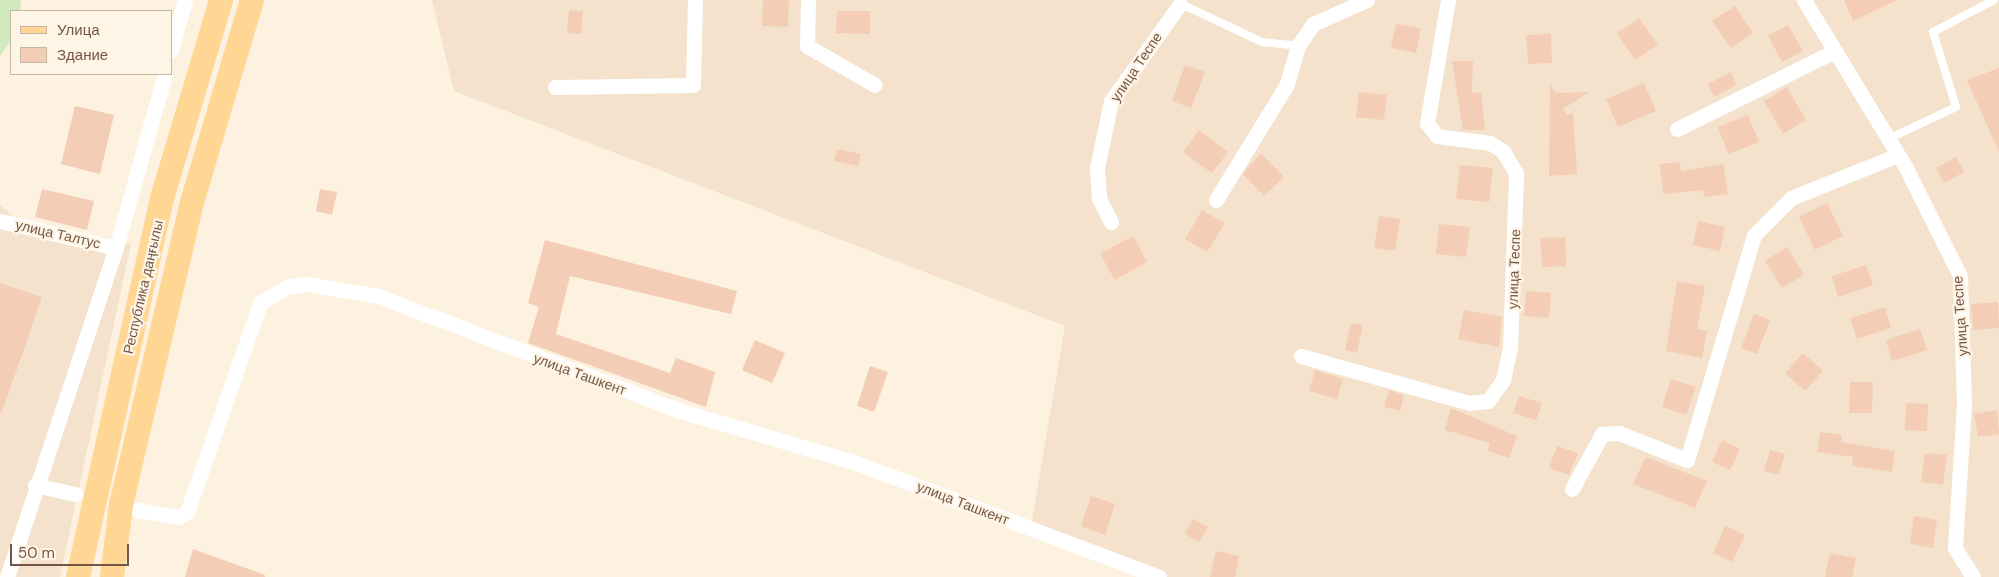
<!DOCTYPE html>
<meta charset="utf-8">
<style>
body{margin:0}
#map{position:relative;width:1999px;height:577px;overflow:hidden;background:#fdf1df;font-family:"DM Sans",sans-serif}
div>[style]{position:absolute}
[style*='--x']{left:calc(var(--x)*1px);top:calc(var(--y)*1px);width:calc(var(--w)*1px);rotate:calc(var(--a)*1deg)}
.residential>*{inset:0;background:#f5e2cd}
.green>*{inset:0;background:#d0eabd}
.building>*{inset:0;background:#f3cdb5}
.service>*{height:8px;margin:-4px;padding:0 4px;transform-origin:4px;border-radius:4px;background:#fff}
.minor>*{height:15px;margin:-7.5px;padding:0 7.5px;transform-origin:7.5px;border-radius:7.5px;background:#fff}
.primary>*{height:24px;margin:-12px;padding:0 12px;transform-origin:12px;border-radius:12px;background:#ffd694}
span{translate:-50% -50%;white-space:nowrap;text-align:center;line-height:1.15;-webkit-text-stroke:4.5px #fff5e6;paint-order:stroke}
.street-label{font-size:14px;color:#745646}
.legend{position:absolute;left:10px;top:10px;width:162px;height:65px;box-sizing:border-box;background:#fff5e6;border:1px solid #c7b5a6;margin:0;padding:6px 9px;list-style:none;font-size:15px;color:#745646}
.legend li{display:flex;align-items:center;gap:10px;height:25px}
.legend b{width:25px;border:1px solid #c7b5a6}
.scale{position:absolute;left:10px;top:544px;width:119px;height:22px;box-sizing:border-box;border:2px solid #745646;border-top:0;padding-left:6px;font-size:15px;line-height:18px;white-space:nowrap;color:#745646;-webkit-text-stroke:4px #fff5e6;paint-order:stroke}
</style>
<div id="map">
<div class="residential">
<i style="clip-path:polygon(432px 0,1999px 0,1999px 577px,1145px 577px,1030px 532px,1065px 326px,454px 91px)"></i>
<i style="clip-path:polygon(0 205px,15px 218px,131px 244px,60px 577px,0 577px)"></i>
</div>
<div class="green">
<i style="clip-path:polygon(0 0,21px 0,20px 11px,11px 11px,11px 40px,0 56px)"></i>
</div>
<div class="building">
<i style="clip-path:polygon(763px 0,789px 0,788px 27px,762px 26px)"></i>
<i style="clip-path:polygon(1844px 0,1897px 0,1853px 21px)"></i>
<i style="clip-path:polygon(1735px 6px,1753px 33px,1731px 48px,1712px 21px)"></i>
<i style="clip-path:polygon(569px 10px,583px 11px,581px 34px,567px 33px)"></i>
<i style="clip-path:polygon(837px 11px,870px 11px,870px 34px,836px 33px)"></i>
<i style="clip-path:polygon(1639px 18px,1658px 45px,1635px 60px,1617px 33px)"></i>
<i style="clip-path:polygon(1396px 24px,1421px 28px,1416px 53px,1391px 48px)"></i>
<i style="clip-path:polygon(1788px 25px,1803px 51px,1782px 62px,1768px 36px)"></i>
<i style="clip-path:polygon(1551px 34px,1552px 63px,1528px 64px,1526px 35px)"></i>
<i style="clip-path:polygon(1452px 61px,1473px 61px,1472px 93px,1481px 92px,1485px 130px,1463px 130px)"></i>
<i style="clip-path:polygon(1185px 65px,1205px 72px,1191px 108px,1172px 101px)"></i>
<i style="clip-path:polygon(1999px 68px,1999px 152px,1967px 80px)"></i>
<i style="clip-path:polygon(1731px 72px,1736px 85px,1714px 97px,1708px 84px)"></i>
<i style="clip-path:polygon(1644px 83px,1656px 111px,1618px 127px,1606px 99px)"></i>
<i style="clip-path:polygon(1550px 84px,1555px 93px,1589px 92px,1563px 109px,1567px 115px,1573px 113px,1577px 174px,1549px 176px)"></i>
<i style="clip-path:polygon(1787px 87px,1806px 120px,1783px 134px,1764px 101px)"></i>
<i style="clip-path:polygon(1359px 92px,1387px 95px,1384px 120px,1356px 117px)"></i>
<i style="clip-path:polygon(75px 106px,114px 115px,100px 174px,61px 164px)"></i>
<i style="clip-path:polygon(1748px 115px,1759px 142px,1728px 154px,1718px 127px)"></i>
<i style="clip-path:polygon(1199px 130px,1228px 152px,1212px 173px,1183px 152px)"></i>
<i style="clip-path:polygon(837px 149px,861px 154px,858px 166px,834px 161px)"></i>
<i style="clip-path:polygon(1261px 153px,1284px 177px,1264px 196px,1243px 174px)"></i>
<i style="clip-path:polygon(1956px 157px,1964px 172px,1944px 183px,1936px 168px)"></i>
<i style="clip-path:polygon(1680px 162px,1681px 171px,1723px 164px,1728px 194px,1704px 197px,1703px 190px,1663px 194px,1660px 164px)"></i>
<i style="clip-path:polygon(1460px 165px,1493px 168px,1489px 202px,1456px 199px)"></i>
<i style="clip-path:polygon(42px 189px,94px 201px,87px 230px,35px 217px)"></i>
<i style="clip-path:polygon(320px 189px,337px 192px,332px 215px,316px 211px)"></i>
<i style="clip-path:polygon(1827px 203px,1843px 236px,1815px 250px,1799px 217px)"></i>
<i style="clip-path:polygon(1202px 210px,1225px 223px,1207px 252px,1185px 239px)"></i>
<i style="clip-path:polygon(1379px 216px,1400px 219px,1395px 251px,1374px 248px)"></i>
<i style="clip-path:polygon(1698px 221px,1725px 227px,1720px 251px,1693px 245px)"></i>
<i style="clip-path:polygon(1439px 224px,1470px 227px,1466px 257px,1436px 254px)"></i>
<i style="clip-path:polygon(1133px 236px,1147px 262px,1115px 280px,1100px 254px)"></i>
<i style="clip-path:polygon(1565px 237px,1566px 266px,1542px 267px,1540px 238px)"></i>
<i style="clip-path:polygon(545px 240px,737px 291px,731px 314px,570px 276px,556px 334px,670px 373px,676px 358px,715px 372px,706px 407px,528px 343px,539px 307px,528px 303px)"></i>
<i style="clip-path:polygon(1787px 247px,1804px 275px,1782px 288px,1765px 261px)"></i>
<i style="clip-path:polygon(1866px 265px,1873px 285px,1838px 297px,1832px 276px)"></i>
<i style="clip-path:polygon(1677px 281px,1705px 286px,1697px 329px,1707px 331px,1702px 358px,1666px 351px)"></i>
<i style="clip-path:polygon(0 283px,42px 297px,2px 412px,0 412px)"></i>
<i style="clip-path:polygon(1526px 291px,1551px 293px,1549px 318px,1524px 316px)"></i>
<i style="clip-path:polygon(1998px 302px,1999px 328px,1973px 330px,1971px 304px)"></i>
<i style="clip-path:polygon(1885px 307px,1891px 328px,1857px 339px,1850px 318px)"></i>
<i style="clip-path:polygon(1464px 310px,1502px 317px,1499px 347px,1458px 339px)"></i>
<i style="clip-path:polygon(1754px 314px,1770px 320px,1757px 354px,1741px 348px)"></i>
<i style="clip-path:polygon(1351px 323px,1363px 325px,1357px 353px,1345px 350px)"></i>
<i style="clip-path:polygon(1920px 329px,1927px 350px,1892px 361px,1886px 340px)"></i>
<i style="clip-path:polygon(755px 340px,785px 353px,772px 383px,742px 370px)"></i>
<i style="clip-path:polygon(1803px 353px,1823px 371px,1805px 391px,1785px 373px)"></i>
<i style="clip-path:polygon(870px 366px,888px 372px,874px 412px,857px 406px)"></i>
<i style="clip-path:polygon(1315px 370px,1343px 379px,1337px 399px,1309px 391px)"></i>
<i style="clip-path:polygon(1671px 379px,1696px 387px,1686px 415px,1662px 407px)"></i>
<i style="clip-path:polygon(1850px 382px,1873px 382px,1872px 413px,1849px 413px)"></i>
<i style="clip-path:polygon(1389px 390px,1404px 395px,1400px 411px,1384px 407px)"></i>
<i style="clip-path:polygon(1519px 396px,1542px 403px,1536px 420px,1513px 413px)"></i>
<i style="clip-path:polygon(1906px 403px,1928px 404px,1927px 431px,1905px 430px)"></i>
<i style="clip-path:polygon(1451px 408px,1517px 436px,1509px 458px,1488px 451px,1490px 443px,1445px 430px)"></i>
<i style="clip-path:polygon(1997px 410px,1999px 434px,1978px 437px,1974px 414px)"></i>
<i style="clip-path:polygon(1820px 432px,1842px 435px,1841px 442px,1895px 451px,1892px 472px,1852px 466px,1853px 457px,1817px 452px)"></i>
<i style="clip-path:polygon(1722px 440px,1740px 449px,1730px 470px,1712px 462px)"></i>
<i style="clip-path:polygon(1557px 446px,1578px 453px,1569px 475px,1549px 468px)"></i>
<i style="clip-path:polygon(1770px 450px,1785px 454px,1779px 475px,1764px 471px)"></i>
<i style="clip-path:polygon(1925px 453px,1947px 455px,1943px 485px,1921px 482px)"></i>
<i style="clip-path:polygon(1646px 457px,1707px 481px,1695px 508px,1633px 484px)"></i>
<i style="clip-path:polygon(1091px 496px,1115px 504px,1105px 535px,1081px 526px)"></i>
<i style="clip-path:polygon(1914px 516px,1937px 520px,1933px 548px,1910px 544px)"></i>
<i style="clip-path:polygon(1193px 519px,1208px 527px,1199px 542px,1185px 534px)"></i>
<i style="clip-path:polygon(1725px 526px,1745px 535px,1732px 562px,1713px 553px)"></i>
<i style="clip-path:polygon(193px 549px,265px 575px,265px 577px,185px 577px)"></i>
<i style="clip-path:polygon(1216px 551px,1239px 556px,1235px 577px,1210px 577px)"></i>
<i style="clip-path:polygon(1830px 553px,1856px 558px,1852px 577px,1825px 577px)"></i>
</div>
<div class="service">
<i style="--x:1179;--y:3;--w:92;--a:25.2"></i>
<i style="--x:1262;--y:42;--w:36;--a:6"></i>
<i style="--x:1888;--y:139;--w:75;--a:-25.2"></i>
<i style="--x:1956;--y:107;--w:78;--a:-107"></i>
<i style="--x:1933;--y:32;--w:69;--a:-27.7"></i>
</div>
<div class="minor">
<i style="--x:808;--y:0;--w:46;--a:91.2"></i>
<i style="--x:807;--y:46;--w:78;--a:29.8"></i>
<i style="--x:1804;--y:0;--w:197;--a:58.7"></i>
<i style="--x:1906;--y:168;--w:121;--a:63.4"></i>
<i style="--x:1960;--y:276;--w:128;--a:88.2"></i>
<i style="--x:1964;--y:404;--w:144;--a:93.6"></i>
<i style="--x:1955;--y:548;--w:34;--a:58"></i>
<i style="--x:171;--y:50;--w:52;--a:-74.4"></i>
<i style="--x:555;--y:87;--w:138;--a:-0.8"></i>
<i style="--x:693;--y:85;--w:85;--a:-88.7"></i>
<i style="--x:1677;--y:129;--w:176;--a:-26.3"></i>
<i style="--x:1216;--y:200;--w:136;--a:-58.5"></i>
<i style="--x:1287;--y:84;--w:40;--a:-74"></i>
<i style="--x:1298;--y:46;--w:27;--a:-56"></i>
<i style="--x:1313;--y:24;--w:59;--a:-24"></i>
<i style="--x:0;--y:221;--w:119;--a:13.1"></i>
<i style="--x:1111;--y:222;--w:27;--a:-117"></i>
<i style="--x:1099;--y:198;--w:30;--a:-94"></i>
<i style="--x:1097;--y:168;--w:68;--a:-78.2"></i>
<i style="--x:1111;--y:101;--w:119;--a:-54.6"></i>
<i style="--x:1301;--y:356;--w:174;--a:15.6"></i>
<i style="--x:1469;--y:403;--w:19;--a:-6"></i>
<i style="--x:1488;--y:401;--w:26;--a:-54"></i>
<i style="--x:1503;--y:380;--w:33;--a:-78"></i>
<i style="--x:1510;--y:348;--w:175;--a:-88"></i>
<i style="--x:1516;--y:173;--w:26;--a:-121"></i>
<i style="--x:1503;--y:151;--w:15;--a:-148"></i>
<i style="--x:1490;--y:143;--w:53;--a:-172.5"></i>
<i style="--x:1437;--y:136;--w:16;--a:-128"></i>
<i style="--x:1427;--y:123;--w:125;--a:-80.3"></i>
<i style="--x:35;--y:485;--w:41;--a:12.7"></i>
<i style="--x:1572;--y:489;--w:63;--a:-61.4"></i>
<i style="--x:1602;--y:434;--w:17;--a:-3"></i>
<i style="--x:1619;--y:433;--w:73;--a:21.7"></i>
<i style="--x:1687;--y:460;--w:235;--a:-73.4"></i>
<i style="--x:1754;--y:235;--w:52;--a:-45"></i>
<i style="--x:1791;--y:198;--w:115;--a:-21.9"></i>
<i style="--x:137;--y:510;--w:42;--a:9.7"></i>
<i style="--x:178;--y:517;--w:10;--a:-29"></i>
<i style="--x:187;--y:512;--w:221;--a:-70.7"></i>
<i style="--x:260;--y:303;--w:31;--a:-31"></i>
<i style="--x:287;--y:287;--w:20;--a:-9"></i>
<i style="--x:307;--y:284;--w:72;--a:9.6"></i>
<i style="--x:378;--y:296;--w:327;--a:20.8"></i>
<i style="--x:684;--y:412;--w:174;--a:16.4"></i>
<i style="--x:851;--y:461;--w:329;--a:20.6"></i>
<i style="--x:7;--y:577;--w:347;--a:-71.7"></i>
<i style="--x:116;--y:248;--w:181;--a:-74.3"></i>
</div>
<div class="primary">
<i style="--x:78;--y:577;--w:391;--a:-77.5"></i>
<i style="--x:163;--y:195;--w:203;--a:-73.4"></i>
<i style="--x:112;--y:577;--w:73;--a:-82.9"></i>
<i style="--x:121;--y:505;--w:314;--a:-76.8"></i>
<i style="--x:193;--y:199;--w:208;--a:-73.5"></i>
</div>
<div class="street-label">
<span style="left:1136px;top:67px;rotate:-56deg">улица Теспе</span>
<span style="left:58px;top:234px;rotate:13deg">улица Талтус</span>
<span style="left:1514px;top:269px;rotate:-88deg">улица Теспе</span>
<span style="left:143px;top:287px;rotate:-77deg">Республика даңғылы</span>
<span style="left:1960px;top:316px;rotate:-94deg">улица Теспе</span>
<span style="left:580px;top:374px;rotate:20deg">улица Ташкент</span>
<span style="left:963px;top:503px;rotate:21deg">улица Ташкент</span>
</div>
<ul class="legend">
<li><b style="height:6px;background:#ffd694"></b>Улица</li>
<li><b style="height:14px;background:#f3cdb5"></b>Здание</li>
</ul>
<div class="scale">50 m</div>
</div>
